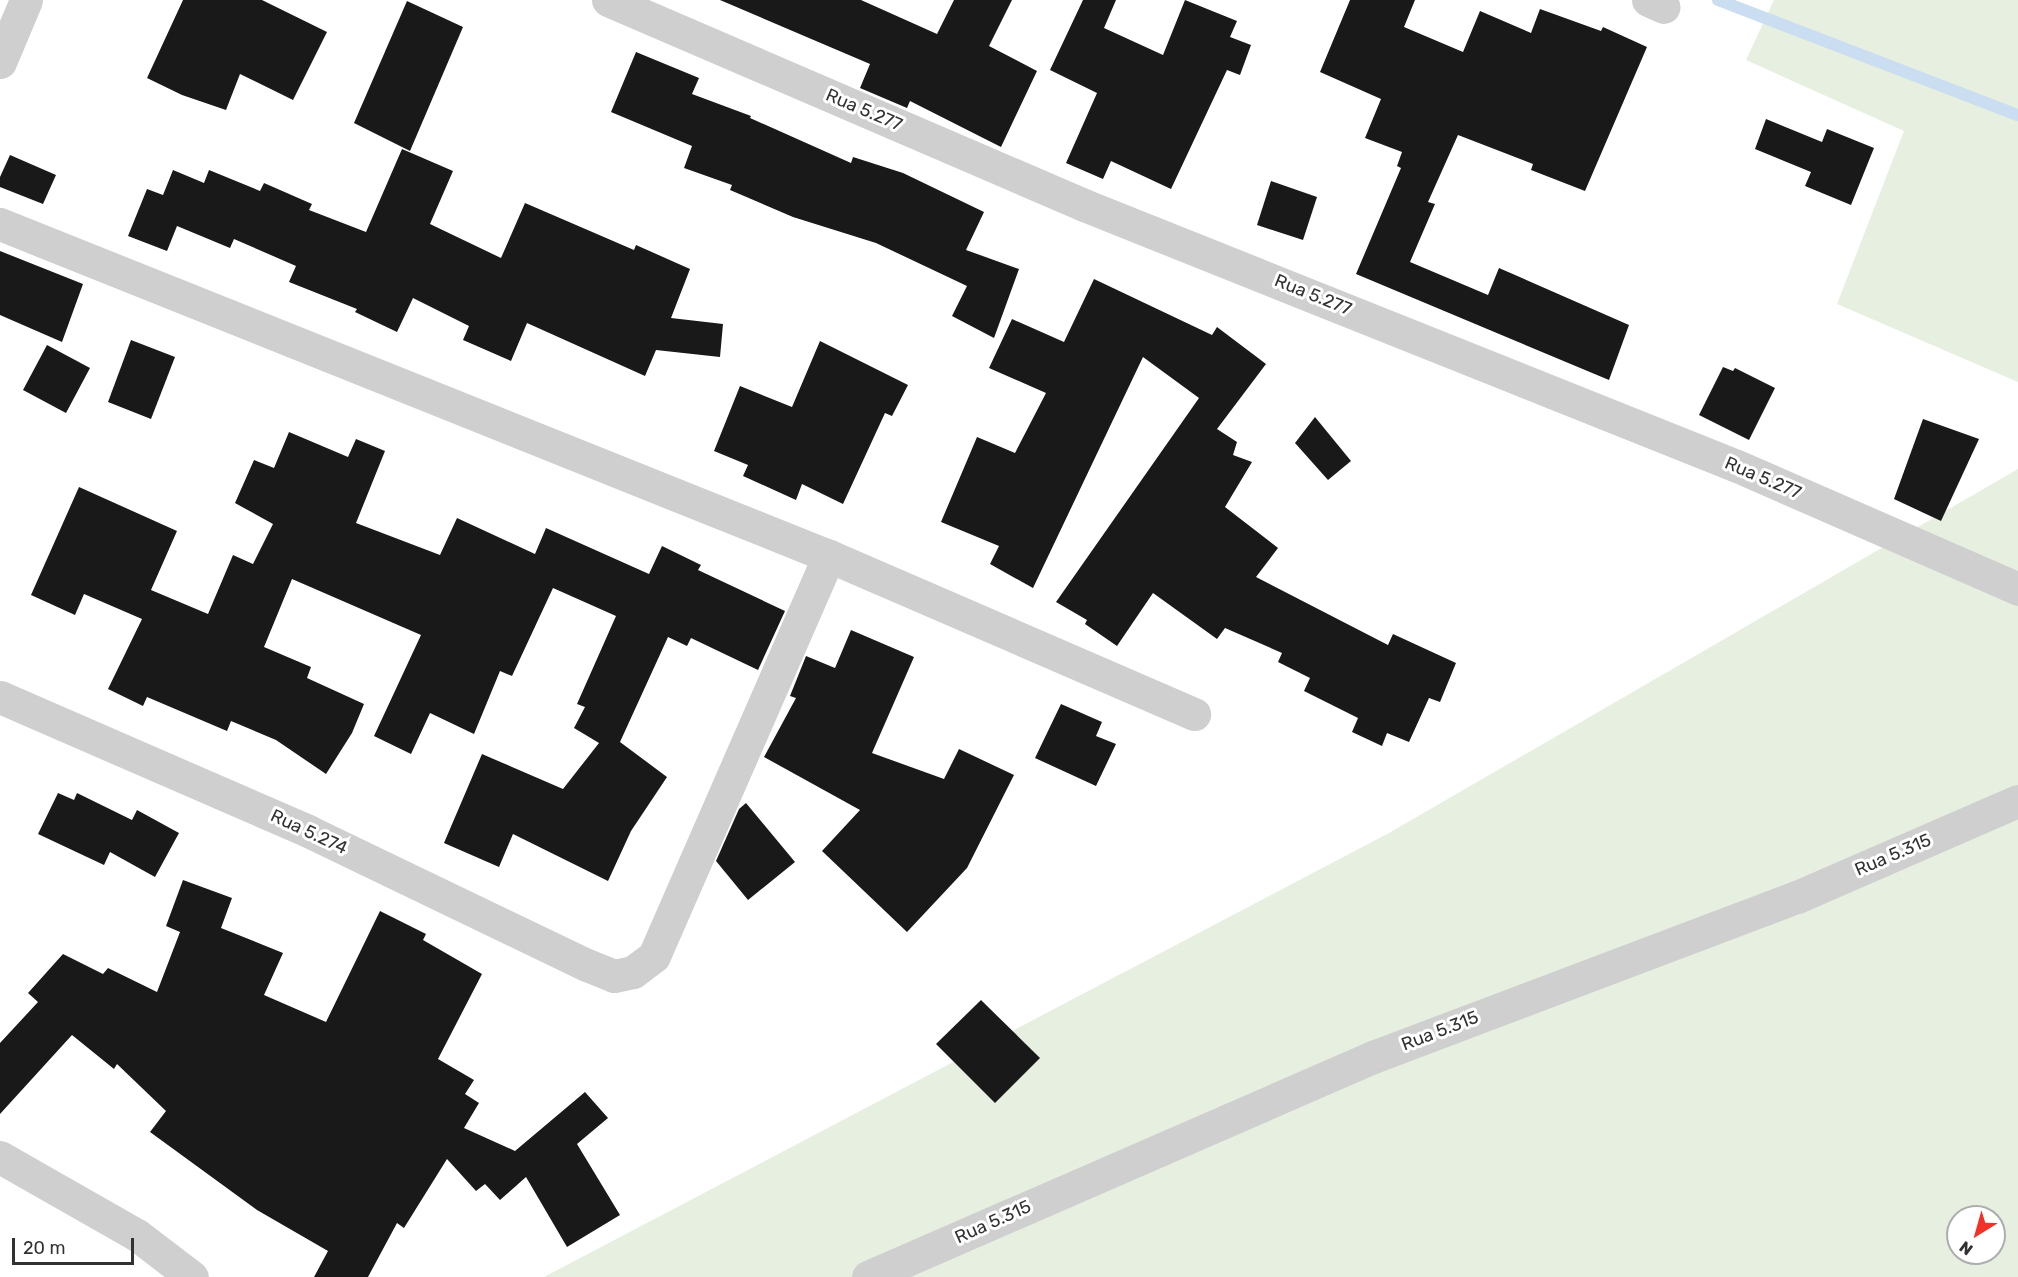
<!DOCTYPE html>
<style>
body{margin:0}
#map{position:relative;width:2018px;height:1277px;overflow:hidden;background:#fff;font-family:Rubik,sans-serif}
div>[style]{position:absolute}
[style*='--x']{left:calc(var(--x)*1px);top:calc(var(--y)*1px);width:calc(var(--w)*1px);rotate:calc(var(--a)*1deg)}
.green>*{inset:0;background:#e6efe0}
.stream>*{height:12px;margin:-6px;padding:0 6px;transform-origin:6px;border-radius:6px;background:#cbddf0}
.building>*{inset:0;background:#191919}
.street>*{height:33px;margin:-16.5px;padding:0 16.5px;transform-origin:16.5px;border-radius:16.5px;background:#cfcfcf}
span{translate:-50% -50%;white-space:nowrap;text-align:center;line-height:1.15;-webkit-text-stroke:6px #fff;paint-order:stroke}
.street-label{font-size:18px;color:#323232}
.north{position:absolute;left:1946px;top:1205px;width:60px;height:60px;box-sizing:border-box;background:#fff;border:2px solid #adadad;border-radius:50%;rotate:217deg;font-size:16px;font-weight:700;line-height:24px;text-align:center;color:#323232}
.north::after{content:'';display:block;margin:auto;width:21px;height:27px;background:#f43128;clip-path:polygon(50% 0,100% 100%,50% 72%,0 100%)}
.scale{position:absolute;left:12px;top:1238px;width:122px;height:27px;box-sizing:border-box;border:3px solid #323232;border-top:0;padding-left:8px;font-size:18px;line-height:21px;white-space:nowrap;color:#323232;-webkit-text-stroke:4px #fff;paint-order:stroke}
</style>
<div id="map">
<div class="green">
<i style="clip-path:polygon(1774px 0,2018px 0,2018px 382px,1837px 304px,1904px 131px,1746px 60px)"></i>
<i style="clip-path:polygon(evenodd,2018px 469px,2018px 1277px,544px 1277px,1389px 833px,2018px 469px,1958px 1217px,1994px 1217px,1994px 1253px,1958px 1253px,1958px 1217px)"></i>
</div>
<div class="stream">
<i style="--x:1718;--y:0;--w:321;--a:21"></i>
</div>
<div class="building">
<i style="clip-path:polygon(183px 0,262px 0,327px 32px,293px 100px,240px 74px,226px 110px,182px 95px,147px 78px)"></i>
<i style="clip-path:polygon(720px 0,861px 0,937px 34px,954px 0,1012px 0,989px 46px,1037px 71px,1001px 147px,910px 101px,907px 108px,860px 88px,870px 64px)"></i>
<i style="clip-path:polygon(1083px 0,1116px 0,1104px 28px,1163px 55px,1185px 0,1237px 21px,1230px 37px,1251px 45px,1240px 75px,1227px 70px,1171px 189px,1111px 161px,1103px 179px,1066px 163px,1097px 93px,1050px 70px)"></i>
<i style="clip-path:polygon(1350px 0,1415px 0,1404px 27px,1463px 52px,1480px 11px,1531px 33px,1540px 9px,1601px 31px,1603px 27px,1647px 47px,1585px 191px,1531px 170px,1533px 164px,1458px 135px,1428px 202px,1435px 204px,1410px 262px,1488px 295px,1499px 268px,1629px 325px,1609px 380px,1356px 274px,1401px 168px,1397px 166px,1402px 152px,1365px 138px,1381px 99px,1320px 72px)"></i>
<i style="clip-path:polygon(407px 1px,463px 27px,410px 151px,354px 123px)"></i>
<i style="clip-path:polygon(636px 52px,699px 78px,692px 94px,751px 116px,750px 118px,851px 163px,853px 157px,903px 173px,984px 212px,966px 250px,1019px 269px,994px 338px,952px 316px,967px 286px,876px 243px,793px 217px,730px 190px,732px 185px,684px 168px,692px 146px,611px 112px)"></i>
<i style="clip-path:polygon(1766px 119px,1822px 142px,1827px 129px,1874px 148px,1851px 205px,1805px 186px,1811px 172px,1755px 149px)"></i>
<i style="clip-path:polygon(402px 149px,453px 171px,430px 224px,501px 258px,525px 203px,634px 250px,636px 245px,690px 269px,671px 318px,723px 324px,720px 357px,656px 350px,645px 376px,527px 323px,511px 361px,463px 340px,469px 326px,413px 298px,397px 332px,355px 312px,357px 309px,289px 282px,296px 266px,234px 239px,230px 248px,177px 226px,167px 251px,128px 236px,147px 189px,163px 195px,173px 170px,204px 183px,209px 170px,260px 191px,264px 183px,312px 204px,309px 210px,366px 232px)"></i>
<i style="clip-path:polygon(10px 155px,56px 175px,43px 204px,0 187px,0 177px)"></i>
<i style="clip-path:polygon(1271px 181px,1317px 197px,1303px 240px,1257px 225px)"></i>
<i style="clip-path:polygon(0 251px,83px 284px,62px 342px,0 315px)"></i>
<i style="clip-path:polygon(1094px 279px,1212px 335px,1217px 327px,1266px 364px,1217px 429px,1237px 442px,1233px 455px,1252px 462px,1225px 507px,1278px 548px,1256px 577px,1388px 645px,1393px 634px,1456px 663px,1440px 702px,1429px 698px,1409px 742px,1387px 733px,1382px 746px,1352px 732px,1358px 718px,1304px 691px,1310px 678px,1278px 662px,1282px 653px,1225px 628px,1217px 639px,1153px 593px,1117px 646px,1085px 624px,1087px 620px,1056px 602px,1199px 398px,1143px 357px,1033px 588px,990px 564px,999px 546px,941px 522px,977px 437px,1015px 453px,1046px 393px,989px 368px,1012px 319px,1064px 342px)"></i>
<i style="clip-path:polygon(131px 340px,175px 357px,151px 419px,108px 402px)"></i>
<i style="clip-path:polygon(820px 341px,908px 385px,892px 416px,885px 413px,843px 504px,802px 484px,796px 500px,743px 476px,748px 465px,714px 451px,740px 386px,792px 407px)"></i>
<i style="clip-path:polygon(47px 345px,90px 368px,66px 413px,23px 390px)"></i>
<i style="clip-path:polygon(1723px 367px,1733px 371px,1735px 368px,1775px 388px,1749px 440px,1699px 415px)"></i>
<i style="clip-path:polygon(1315px 417px,1351px 461px,1328px 480px,1295px 443px)"></i>
<i style="clip-path:polygon(1923px 419px,1979px 439px,1941px 521px,1894px 499px)"></i>
<i style="clip-path:polygon(289px 432px,348px 457px,356px 439px,385px 451px,356px 523px,440px 555px,457px 518px,535px 554px,546px 528px,649px 574px,662px 546px,701px 565px,698px 570px,785px 611px,758px 670px,691px 638px,687px 646px,668px 637px,620px 742px,667px 777px,631px 831px,608px 881px,513px 834px,499px 867px,444px 843px,482px 754px,563px 789px,599px 743px,574px 728px,585px 707px,577px 704px,616px 616px,553px 588px,512px 676px,500px 671px,474px 734px,430px 713px,411px 754px,374px 736px,421px 635px,292px 579px,264px 647px,311px 667px,307px 678px,364px 704px,352px 733px,326px 774px,276px 740px,231px 721px,227px 731px,147px 697px,143px 706px,108px 689px,142px 619px,84px 594px,75px 615px,31px 595px,79px 487px,177px 531px,151px 590px,208px 614px,233px 555px,253px 564px,273px 524px,235px 503px,254px 460px,274px 468px)"></i>
<i style="clip-path:polygon(851px 630px,914px 657px,872px 753px,944px 779px,959px 749px,1014px 775px,967px 868px,907px 932px,822px 851px,860px 810px,764px 757px,796px 698px,790px 696px,806px 656px,835px 668px)"></i>
<i style="clip-path:polygon(1061px 704px,1102px 722px,1096px 736px,1116px 744px,1096px 786px,1035px 758px)"></i>
<i style="clip-path:polygon(58px 793px,74px 800px,77px 793px,132px 820px,137px 810px,179px 833px,155px 877px,110px 852px,104px 865px,38px 834px)"></i>
<i style="clip-path:polygon(746px 803px,795px 862px,748px 900px,716px 861px,739px 809px)"></i>
<i style="clip-path:polygon(183px 880px,232px 898px,221px 928px,283px 953px,264px 995px,326px 1022px,380px 911px,426px 934px,423px 940px,482px 974px,438px 1059px,474px 1080px,465px 1094px,479px 1103px,464px 1128px,515px 1151px,585px 1092px,608px 1118px,577px 1144px,620px 1215px,567px 1247px,526px 1177px,500px 1200px,485px 1184px,476px 1191px,447px 1159px,404px 1228px,397px 1223px,368px 1277px,314px 1277px,328px 1251px,257px 1210px,150px 1132px,166px 1111px,117px 1064px,114px 1069px,72px 1035px,0 1114px,0 1043px,38px 1002px,28px 993px,63px 954px,103px 974px,108px 968px,157px 992px,180px 932px,166px 926px)"></i>
<i style="clip-path:polygon(981px 1000px,1040px 1058px,995px 1103px,936px 1044px)"></i>
</div>
<div class="street">
<i style="--x:608;--y:0;--w:518;--a:23.3"></i>
<i style="--x:1084;--y:205;--w:703;--a:21.79"></i>
<i style="--x:1737;--y:466;--w:307;--a:23.6"></i>
<i style="--x:1648;--y:0;--w:17;--a:24"></i>
<i style="--x:0;--y:62;--w:67;--a:-67.2"></i>
<i style="--x:0;--y:224;--w:893;--a:21.83"></i>
<i style="--x:829;--y:556;--w:398;--a:23.4"></i>
<i style="--x:0;--y:697;--w:336;--a:23.5"></i>
<i style="--x:308;--y:831;--w:310;--a:25.7"></i>
<i style="--x:587;--y:965;--w:29;--a:22"></i>
<i style="--x:614;--y:976;--w:19;--a:-12"></i>
<i style="--x:633;--y:972;--w:26;--a:-37"></i>
<i style="--x:654;--y:956;--w:437;--a:-66.4"></i>
<i style="--x:0;--y:1157;--w:158;--a:29.7"></i>
<i style="--x:137;--y:1235;--w:69;--a:37.4"></i>
<i style="--x:868;--y:1277;--w:551;--a:-23.54"></i>
<i style="--x:1373;--y:1057;--w:453;--a:-20.7"></i>
<i style="--x:1797;--y:897;--w:241;--a:-23.5"></i>
</div>
<div class="street-label">
<span style="left:864px;top:110px;rotate:23deg">Rua 5.277</span>
<span style="left:1313px;top:295px;rotate:22deg">Rua 5.277</span>
<span style="left:1763px;top:478px;rotate:23deg">Rua 5.277</span>
<span style="left:309px;top:832px;rotate:25deg">Rua 5.274</span>
<span style="left:1893px;top:855px;rotate:-23deg">Rua 5.315</span>
<span style="left:1440px;top:1031px;rotate:-21deg">Rua 5.315</span>
<span style="left:993px;top:1222px;rotate:-24deg">Rua 5.315</span>
</div>
<div class="north">N</div>
<div class="scale">20 m</div>
</div>
